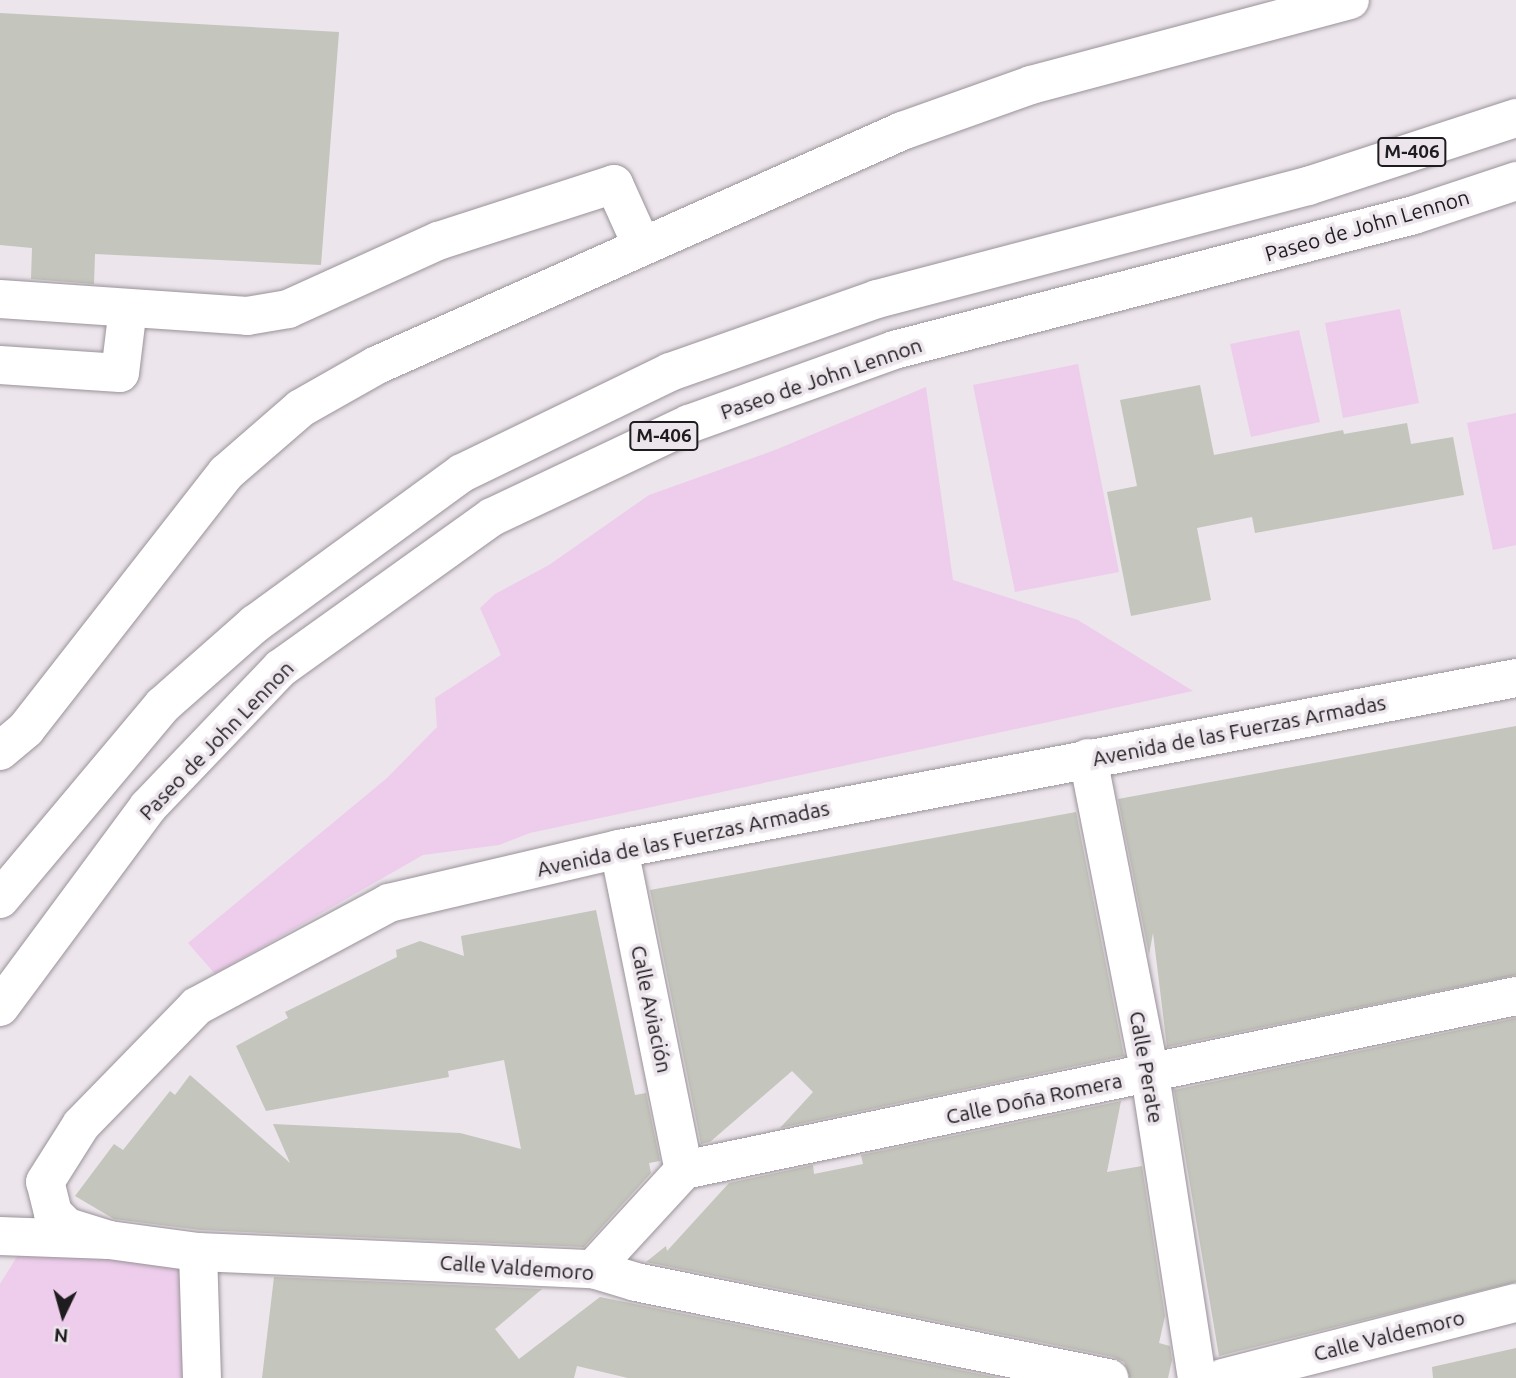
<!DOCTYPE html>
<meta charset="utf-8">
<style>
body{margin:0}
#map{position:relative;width:1516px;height:1378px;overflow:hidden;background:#ece5eb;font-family:Ubuntu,sans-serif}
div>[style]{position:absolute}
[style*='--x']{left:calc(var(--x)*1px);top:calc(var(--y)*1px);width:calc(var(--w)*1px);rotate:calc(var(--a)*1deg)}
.green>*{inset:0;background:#edcdeb}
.building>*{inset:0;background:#c4c5bc}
.roads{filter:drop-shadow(0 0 2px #9a9399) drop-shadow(0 0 2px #9a9399)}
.minor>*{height:38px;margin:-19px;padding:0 19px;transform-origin:19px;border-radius:19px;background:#fff}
.highway>*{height:38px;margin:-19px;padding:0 19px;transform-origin:19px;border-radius:19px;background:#fff}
span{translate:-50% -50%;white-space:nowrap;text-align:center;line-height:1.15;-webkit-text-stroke:7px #ece5eb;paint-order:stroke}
.shield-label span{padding:2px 5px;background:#ece5eb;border:2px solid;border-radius:5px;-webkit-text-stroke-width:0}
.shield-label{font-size:19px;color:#1e1c1e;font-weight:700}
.street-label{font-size:21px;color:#1e1c1e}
.north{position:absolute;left:28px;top:1280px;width:70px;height:70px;-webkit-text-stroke:5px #ece5eb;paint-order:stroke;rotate:185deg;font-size:19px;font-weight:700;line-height:28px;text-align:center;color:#1e1c1e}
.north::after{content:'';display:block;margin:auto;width:24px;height:32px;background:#1e1c1e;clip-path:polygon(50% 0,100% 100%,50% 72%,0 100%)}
</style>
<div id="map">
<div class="green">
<i style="clip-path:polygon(1400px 309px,1419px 403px,1343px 418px,1325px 323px)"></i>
<i style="clip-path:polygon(1299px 330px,1320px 422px,1251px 437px,1230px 344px)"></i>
<i style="clip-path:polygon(1078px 364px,1119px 572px,1015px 592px,973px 385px)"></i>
<i style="clip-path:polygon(926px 387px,953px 580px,1078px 620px,1193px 691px,530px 833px,499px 845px,423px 855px,215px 974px,188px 943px,387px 778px,437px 727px,435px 698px,501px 655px,480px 608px,495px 594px,549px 565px,649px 495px,775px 450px)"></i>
<i style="clip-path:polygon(1516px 413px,1516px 545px,1493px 550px,1467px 423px)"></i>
<i style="clip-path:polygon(21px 1250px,184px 1262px,189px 1378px,0 1378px,0 1284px)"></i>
</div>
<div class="building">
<i style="clip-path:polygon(0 13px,339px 32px,321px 265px,95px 254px,94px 284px,31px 279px,32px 248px,0 245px)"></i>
<i style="clip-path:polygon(1200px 385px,1214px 455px,1343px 430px,1344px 434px,1407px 423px,1411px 444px,1453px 437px,1464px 495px,1255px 533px,1252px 517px,1197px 528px,1211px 600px,1131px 616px,1107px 492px,1137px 486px,1120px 400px)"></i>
<i style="clip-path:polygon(1516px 726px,1516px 975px,1167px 1047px,1153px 933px,1149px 955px,1118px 799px)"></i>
<i style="clip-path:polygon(1076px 812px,1124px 1056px,780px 1128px,813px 1092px,792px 1071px,710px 1142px,701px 1144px,650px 890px)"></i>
<i style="clip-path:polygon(596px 910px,635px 1095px,646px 1093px,660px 1161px,649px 1163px,651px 1173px,584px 1247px,200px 1230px,114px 1219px,75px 1196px,114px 1144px,123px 1150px,170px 1091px,175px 1095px,190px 1075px,290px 1163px,273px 1124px,460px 1133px,521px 1149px,504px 1060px,448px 1071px,449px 1077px,266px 1111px,236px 1046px,288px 1018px,285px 1012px,397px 957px,396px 950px,420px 941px,464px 956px,461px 936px)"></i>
<i style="clip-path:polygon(1516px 1018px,1516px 1282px,1219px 1356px,1174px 1090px)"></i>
<i style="clip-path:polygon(1121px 1101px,1107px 1172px,1142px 1166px,1165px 1316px,1159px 1343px,1170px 1346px,1172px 1360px,1168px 1378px,1130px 1378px,1124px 1362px,1113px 1357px,646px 1262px,666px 1246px,667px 1251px,729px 1183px,813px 1165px,814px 1174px,863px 1164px,861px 1155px)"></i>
<i style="clip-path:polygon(274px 1277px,542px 1289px,495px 1329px,519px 1359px,600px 1297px,999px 1378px,628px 1378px,577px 1366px,574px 1378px,262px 1378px)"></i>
<i style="clip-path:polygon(1516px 1348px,1516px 1378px,1433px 1378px,1432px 1367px)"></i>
</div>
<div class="roads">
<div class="minor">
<i style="--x:0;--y:299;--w:248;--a:3.9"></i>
<i style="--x:247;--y:316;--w:42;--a:-9.7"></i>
<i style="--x:288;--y:309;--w:165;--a:-24.4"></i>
<i style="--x:438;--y:241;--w:185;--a:-17.9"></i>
<i style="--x:614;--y:184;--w:68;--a:65.7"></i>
<i style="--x:0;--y:365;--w:120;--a:3.8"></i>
<i style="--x:120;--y:373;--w:65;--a:-83"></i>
<i style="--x:0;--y:751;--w:34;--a:-40"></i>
<i style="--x:26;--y:729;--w:325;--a:-52"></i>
<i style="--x:226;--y:473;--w:99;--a:-40.9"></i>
<i style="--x:301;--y:408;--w:87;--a:-29.5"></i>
<i style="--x:377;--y:365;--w:575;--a:-24.02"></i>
<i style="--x:902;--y:131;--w:137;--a:-19.6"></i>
<i style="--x:1031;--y:85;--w:330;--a:-14.9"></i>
<i style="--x:1088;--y:758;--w:323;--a:78.9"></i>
<i style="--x:1150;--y:1075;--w:307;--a:81.2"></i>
<i style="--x:619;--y:849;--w:328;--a:78.6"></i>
<i style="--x:0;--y:1236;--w:109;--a:2.1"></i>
<i style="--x:109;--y:1240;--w:90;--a:7.7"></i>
<i style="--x:198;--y:1252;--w:395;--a:2.5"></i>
<i style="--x:593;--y:1269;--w:45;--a:16.8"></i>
<i style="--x:636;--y:1282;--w:483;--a:11.5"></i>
<i style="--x:109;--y:1240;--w:44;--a:-162.8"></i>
<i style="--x:67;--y:1227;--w:20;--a:-135"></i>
<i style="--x:53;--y:1213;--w:32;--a:-104"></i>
<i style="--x:45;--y:1182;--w:67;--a:-57.7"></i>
<i style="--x:81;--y:1125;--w:166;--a:-45.7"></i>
<i style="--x:197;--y:1006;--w:218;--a:-28.2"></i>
<i style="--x:389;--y:903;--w:236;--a:-13.2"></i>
<i style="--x:619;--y:849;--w:913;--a:-10.79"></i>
<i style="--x:198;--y:1252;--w:126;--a:88.2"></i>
<i style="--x:593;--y:1269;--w:134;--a:-47.4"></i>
<i style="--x:684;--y:1170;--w:850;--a:-11.81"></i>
<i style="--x:1223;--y:1378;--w:302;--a:-14.4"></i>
</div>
<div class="highway">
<i style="--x:0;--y:899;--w:253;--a:-50"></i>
<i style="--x:163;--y:705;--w:123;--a:-41.4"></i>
<i style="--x:255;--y:624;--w:256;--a:-36.1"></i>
<i style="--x:462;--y:473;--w:231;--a:-25.9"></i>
<i style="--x:670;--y:372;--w:219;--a:-19.4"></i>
<i style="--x:877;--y:299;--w:446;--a:-14.7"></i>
<i style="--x:1308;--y:186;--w:219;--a:-18.1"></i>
<i style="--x:0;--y:1007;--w:249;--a:-53.5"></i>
<i style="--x:148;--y:807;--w:192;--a:-46.3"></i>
<i style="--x:281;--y:668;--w:259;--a:-35.6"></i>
<i style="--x:492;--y:517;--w:218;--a:-25.3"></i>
<i style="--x:689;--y:424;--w:218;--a:-19.8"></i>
<i style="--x:894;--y:350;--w:537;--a:-14.55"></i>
<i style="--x:1414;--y:215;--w:108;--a:-18.4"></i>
</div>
</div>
<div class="shield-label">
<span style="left:1412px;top:152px">M-406</span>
<span style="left:664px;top:436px">M-406</span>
</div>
<div class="street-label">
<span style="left:1367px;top:225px;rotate:-16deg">Paseo de John Lennon</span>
<span style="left:821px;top:378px;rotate:-19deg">Paseo de John Lennon</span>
<span style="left:1239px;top:730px;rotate:-11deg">Avenida de las Fuerzas Armadas</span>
<span style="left:216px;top:740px;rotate:-46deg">Paseo de John Lennon</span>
<span style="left:683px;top:838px;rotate:-12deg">Avenida de las Fuerzas Armadas</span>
<span style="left:652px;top:1009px;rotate:78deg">Calle Aviación</span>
<span style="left:1147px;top:1067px;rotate:80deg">Calle Perate</span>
<span style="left:1034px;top:1098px;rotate:-12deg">Calle Doña Romera</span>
<span style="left:517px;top:1267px;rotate:4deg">Calle Valdemoro</span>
<span style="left:1389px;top:1335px;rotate:-14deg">Calle Valdemoro</span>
</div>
<div class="north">N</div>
</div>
